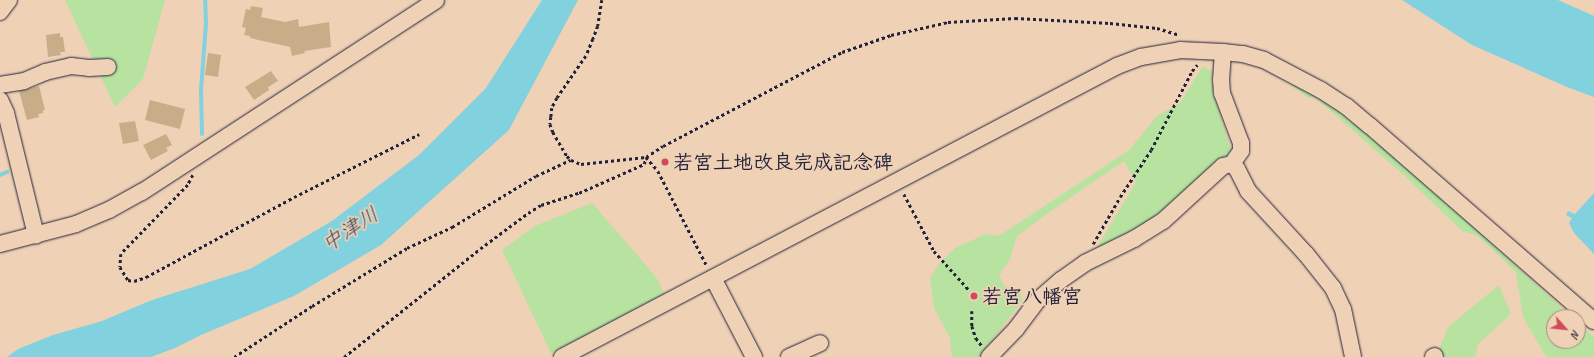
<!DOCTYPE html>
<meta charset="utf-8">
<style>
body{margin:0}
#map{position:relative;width:1594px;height:357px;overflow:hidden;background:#efd1b5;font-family:Caveat,"Klee One",sans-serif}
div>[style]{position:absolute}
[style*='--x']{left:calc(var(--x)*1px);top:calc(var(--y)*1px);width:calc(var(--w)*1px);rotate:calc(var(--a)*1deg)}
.green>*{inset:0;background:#b7e29f}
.water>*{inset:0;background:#82d1de}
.stream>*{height:4px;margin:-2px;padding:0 2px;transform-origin:2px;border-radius:2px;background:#82d1de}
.building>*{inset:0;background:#c7ae88}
.path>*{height:2.5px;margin-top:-1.25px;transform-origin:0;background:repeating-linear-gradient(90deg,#22223b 0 3px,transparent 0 6px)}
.roads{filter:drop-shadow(0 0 1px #22223b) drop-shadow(0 0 1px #22223b)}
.minor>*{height:16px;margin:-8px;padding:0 8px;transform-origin:8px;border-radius:8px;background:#efd1b5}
.dots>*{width:11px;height:11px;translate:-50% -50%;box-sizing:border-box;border:2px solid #efd1b5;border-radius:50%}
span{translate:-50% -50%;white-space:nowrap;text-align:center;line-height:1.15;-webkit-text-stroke:3.5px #efd1b5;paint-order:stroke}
.poi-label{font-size:20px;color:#22223b;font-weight:700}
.left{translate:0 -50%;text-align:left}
.water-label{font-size:21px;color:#35455c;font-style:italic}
.north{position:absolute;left:1546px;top:309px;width:40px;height:40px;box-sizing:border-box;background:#efd1b5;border:1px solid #9d8b84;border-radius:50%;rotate:117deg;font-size:11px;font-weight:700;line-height:16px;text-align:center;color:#22223b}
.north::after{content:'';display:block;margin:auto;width:14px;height:18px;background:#d1495b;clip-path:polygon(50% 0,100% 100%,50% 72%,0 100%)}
</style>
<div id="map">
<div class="green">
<i style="clip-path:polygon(65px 0,165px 0,143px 79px,115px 107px)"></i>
<i style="clip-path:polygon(1203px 66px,1211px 71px,1213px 92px,1231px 149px,1226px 157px,1218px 160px,1158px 215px,1108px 245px,1098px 246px,1136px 182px,1124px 161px,1051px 211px,1017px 236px,1010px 259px,999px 275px,1004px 286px,1021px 290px,1022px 301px,979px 357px,952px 357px,950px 338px,934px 308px,930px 278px,939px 264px,955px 248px,986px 234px,999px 236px,1129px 150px,1157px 116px,1180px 103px)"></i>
<i style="clip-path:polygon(1282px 77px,1322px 97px,1351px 123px,1362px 126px,1572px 317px,1554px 317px,1554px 341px,1578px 341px,1578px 322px,1594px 337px,1594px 357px,1546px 357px,1523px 317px,1516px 272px,1478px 236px,1462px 231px,1407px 178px,1316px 98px,1307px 97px)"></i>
<i style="clip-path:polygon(592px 203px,656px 277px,665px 295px,551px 353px,502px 250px,535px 226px)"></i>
<i style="clip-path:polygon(1499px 285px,1511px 314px,1478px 344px,1475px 357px,1436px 357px,1448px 327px)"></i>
</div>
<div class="water">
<i style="clip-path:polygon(542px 0,578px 0,509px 130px,381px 245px,294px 296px,201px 335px,175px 348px,151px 357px,7px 357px,18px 349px,53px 335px,102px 321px,152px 300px,250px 269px,332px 221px,419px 155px,486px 88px)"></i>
<i style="clip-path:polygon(1402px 0,1558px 0,1594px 16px,1594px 97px,1567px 87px,1472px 45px)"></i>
<i style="clip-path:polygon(1594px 193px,1594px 254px,1574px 233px,1569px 223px,1572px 218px,1566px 215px,1568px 211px,1575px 214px)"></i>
</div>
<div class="stream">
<i style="--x:202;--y:134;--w:44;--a:-91.3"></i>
<i style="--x:201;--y:90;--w:66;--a:-85.7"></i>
<i style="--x:206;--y:24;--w:24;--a:-92"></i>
<i style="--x:0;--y:175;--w:8;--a:-23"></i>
</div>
<div class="building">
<i style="clip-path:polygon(251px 6px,263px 8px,261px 17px,285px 22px,298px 19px,299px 27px,329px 22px,331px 47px,304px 51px,305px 53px,292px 56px,290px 47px,250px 38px,250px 36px,244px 35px,246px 28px,242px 27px,246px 9px,250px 10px)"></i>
<i style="clip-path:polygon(60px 33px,60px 37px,63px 37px,65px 52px,60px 52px,61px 55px,48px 57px,46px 35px)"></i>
<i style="clip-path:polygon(208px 53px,221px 55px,218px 77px,205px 75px)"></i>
<i style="clip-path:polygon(271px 71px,278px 81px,268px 87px,269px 90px,254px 100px,245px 87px)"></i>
<i style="clip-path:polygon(39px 86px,45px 110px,43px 110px,43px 113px,38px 114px,39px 117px,27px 120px,19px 91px)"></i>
<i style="clip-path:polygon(150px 100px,185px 109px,180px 129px,145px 120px)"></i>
<i style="clip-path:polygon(135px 121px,139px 141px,123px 144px,119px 123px)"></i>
<i style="clip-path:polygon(166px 134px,172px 145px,166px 148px,168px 151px,151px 160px,143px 145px)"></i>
</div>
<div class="path">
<i style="--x:602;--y:0;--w:26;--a:99"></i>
<i style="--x:598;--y:26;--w:14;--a:111"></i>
<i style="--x:593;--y:39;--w:18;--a:112"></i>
<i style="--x:586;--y:56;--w:51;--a:124.6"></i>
<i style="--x:557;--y:98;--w:11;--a:117"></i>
<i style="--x:552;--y:108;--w:9;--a:96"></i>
<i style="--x:551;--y:117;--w:7;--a:98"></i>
<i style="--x:550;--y:124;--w:9;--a:69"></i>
<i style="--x:553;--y:132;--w:28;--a:60"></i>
<i style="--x:567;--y:156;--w:6;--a:45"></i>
<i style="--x:571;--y:160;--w:11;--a:22"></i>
<i style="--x:581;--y:164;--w:65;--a:-6.1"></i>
<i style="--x:646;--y:157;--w:20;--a:-33"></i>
<i style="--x:663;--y:146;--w:202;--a:-27.7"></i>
<i style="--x:842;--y:52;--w:52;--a:-19.1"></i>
<i style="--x:891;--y:35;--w:58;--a:-12.8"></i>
<i style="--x:948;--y:22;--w:67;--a:-3.4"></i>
<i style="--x:1015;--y:18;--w:95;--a:3"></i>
<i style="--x:1110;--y:23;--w:47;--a:6.1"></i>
<i style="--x:1157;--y:28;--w:24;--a:17"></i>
<i style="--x:646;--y:157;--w:18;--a:49"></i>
<i style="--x:658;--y:171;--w:107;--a:62.7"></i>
<i style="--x:193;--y:175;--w:11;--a:117"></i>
<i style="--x:188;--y:185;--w:96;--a:134.2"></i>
<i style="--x:121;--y:254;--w:13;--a:94"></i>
<i style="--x:120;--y:267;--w:15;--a:58"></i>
<i style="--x:128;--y:280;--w:6;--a:9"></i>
<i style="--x:134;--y:281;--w:13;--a:-18"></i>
<i style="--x:146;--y:277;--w:168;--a:-28.4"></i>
<i style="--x:294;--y:197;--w:140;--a:-26.7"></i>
<i style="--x:904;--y:194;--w:64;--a:62.2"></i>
<i style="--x:934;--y:251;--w:52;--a:48.1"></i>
<i style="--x:1093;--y:244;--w:54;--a:-60.1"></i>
<i style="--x:1120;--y:197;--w:56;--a:-56.6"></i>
<i style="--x:1151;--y:150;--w:89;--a:-62.6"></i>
<i style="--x:1192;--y:71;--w:8;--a:-50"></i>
<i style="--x:972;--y:311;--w:15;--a:90"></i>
<i style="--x:972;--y:326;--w:13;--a:72"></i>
<i style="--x:976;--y:338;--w:10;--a:53"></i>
<i style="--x:234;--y:357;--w:93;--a:-33.2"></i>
<i style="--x:312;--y:306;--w:111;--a:-31.4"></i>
<i style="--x:407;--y:248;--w:50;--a:-25"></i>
<i style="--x:452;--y:227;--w:98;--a:-31.3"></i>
<i style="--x:536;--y:176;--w:38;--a:-25"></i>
<i style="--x:344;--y:357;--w:180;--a:-38.5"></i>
<i style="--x:485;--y:245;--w:54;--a:-36.7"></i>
<i style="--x:528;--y:213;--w:15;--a:-32"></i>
<i style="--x:541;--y:205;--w:40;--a:-18"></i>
<i style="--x:579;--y:193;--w:71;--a:-24"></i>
<i style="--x:644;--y:164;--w:7;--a:-74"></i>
</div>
<div class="roads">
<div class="minor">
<i style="--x:0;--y:12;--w:15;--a:-53"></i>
<i style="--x:1223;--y:52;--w:27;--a:94"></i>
<i style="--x:1221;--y:79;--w:14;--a:86"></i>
<i style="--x:1222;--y:93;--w:53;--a:69.2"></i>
<i style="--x:1241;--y:143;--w:8;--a:90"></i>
<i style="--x:1241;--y:151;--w:16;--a:125"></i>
<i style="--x:1232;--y:164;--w:7;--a:45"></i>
<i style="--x:1237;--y:169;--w:25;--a:63"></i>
<i style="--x:1248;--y:191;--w:86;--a:47.4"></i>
<i style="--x:1306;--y:254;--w:43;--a:51.5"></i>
<i style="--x:1333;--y:288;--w:23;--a:65"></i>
<i style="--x:1343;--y:309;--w:49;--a:78.2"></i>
<i style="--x:0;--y:85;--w:24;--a:-9"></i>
<i style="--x:24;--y:81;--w:23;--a:-23"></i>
<i style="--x:45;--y:72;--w:27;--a:-13"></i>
<i style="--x:71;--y:66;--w:18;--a:6"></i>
<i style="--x:89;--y:68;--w:19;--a:-3"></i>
<i style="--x:0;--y:100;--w:14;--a:65"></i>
<i style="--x:6;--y:113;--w:126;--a:76.2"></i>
<i style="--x:0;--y:244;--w:79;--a:-14.7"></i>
<i style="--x:76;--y:224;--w:36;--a:-23"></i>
<i style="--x:109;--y:210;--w:38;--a:-29"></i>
<i style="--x:142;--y:192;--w:351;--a:-33.1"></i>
<i style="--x:713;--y:278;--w:89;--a:62.6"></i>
<i style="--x:562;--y:357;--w:627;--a:-27.67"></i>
<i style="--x:1117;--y:66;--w:26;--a:-21"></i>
<i style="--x:1141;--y:57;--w:40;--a:-10"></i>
<i style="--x:1180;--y:50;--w:43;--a:2.7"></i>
<i style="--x:1223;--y:52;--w:20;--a:6"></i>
<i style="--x:1243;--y:54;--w:22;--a:16"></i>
<i style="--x:1264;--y:60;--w:64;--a:27.8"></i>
<i style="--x:1321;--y:90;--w:30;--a:33"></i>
<i style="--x:1346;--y:106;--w:30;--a:40"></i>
<i style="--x:1369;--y:125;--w:298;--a:41.1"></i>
<i style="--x:789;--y:357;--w:34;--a:-24"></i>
<i style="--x:989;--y:357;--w:39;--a:-46"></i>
<i style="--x:1016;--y:329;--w:38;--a:-53"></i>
<i style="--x:1039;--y:299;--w:29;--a:-41"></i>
<i style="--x:1061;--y:280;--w:29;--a:-35"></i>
<i style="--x:1085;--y:263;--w:55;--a:-26.1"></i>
<i style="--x:1134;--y:239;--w:34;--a:-32"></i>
<i style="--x:1163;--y:221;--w:81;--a:-42.5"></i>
<i style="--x:1223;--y:166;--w:9;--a:-13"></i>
<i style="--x:1433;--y:357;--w:2;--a:-27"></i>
</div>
</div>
<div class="dots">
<i style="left:665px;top:162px;background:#d1495b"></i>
<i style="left:974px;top:296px;background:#d1495b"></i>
</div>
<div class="poi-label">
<span class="left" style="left:673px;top:162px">若宮土地改良完成記念碑</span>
<span class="left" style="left:982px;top:296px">若宮八幡宮</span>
</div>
<div class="water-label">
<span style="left:350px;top:229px;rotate:-33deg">中津川</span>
</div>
<div class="north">N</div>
</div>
